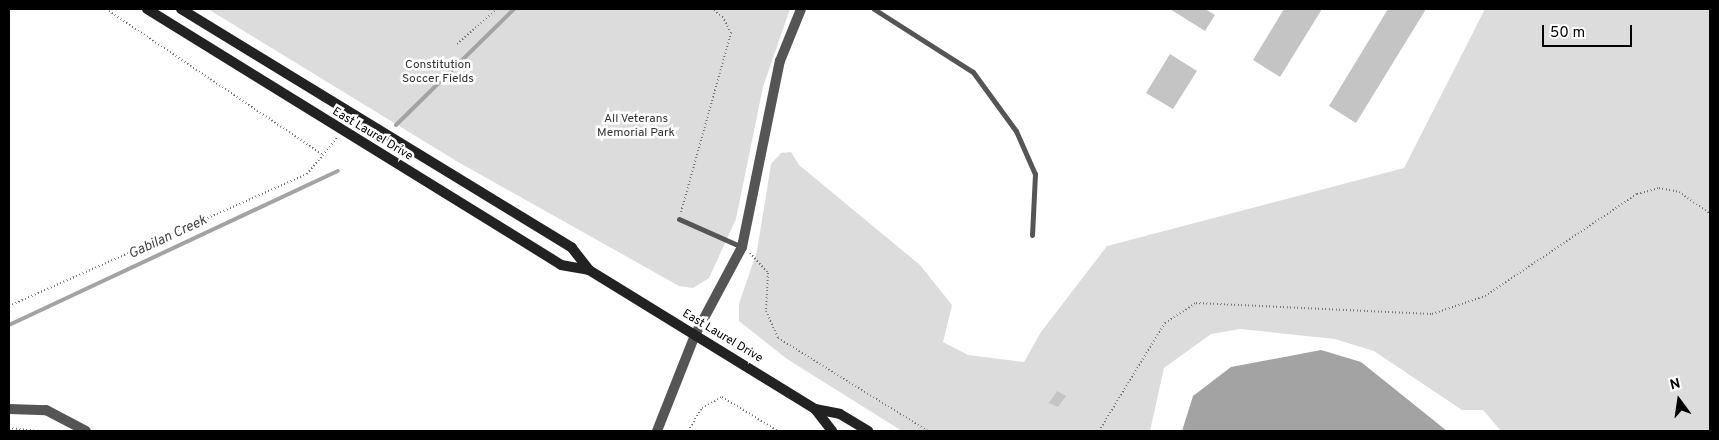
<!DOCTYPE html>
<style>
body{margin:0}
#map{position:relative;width:1719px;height:440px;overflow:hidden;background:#fff;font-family:Overpass,sans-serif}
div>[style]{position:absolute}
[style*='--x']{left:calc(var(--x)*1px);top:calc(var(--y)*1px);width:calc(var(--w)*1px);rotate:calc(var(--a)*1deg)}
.green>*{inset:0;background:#dcdcdc}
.water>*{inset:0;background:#a3a3a3}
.stream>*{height:4px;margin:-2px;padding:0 2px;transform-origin:2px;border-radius:2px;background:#a3a3a3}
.building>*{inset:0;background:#c4c4c4}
.path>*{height:2px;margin-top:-1px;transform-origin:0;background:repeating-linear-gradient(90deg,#777 0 1px,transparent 0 3.5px)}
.service>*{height:5px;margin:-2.5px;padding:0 2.5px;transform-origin:2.5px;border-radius:2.5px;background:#555}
.minor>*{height:10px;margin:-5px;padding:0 5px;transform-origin:5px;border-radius:5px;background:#555}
.secondary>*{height:10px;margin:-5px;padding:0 5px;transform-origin:5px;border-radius:5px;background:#222}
span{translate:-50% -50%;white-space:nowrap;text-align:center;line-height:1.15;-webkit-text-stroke:5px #fff;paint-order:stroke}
.park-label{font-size:12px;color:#333}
.street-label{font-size:12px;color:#000}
.water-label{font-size:14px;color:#444;font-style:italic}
.frame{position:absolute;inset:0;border:10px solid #000;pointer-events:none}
.north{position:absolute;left:1654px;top:375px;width:50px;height:50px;-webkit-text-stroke:4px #fff;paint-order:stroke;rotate:346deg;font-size:14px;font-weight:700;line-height:20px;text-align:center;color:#000}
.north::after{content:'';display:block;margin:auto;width:18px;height:22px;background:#000;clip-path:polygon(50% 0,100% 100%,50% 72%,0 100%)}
.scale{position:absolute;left:1542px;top:25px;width:90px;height:22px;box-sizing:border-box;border:2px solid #000;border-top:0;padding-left:6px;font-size:15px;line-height:18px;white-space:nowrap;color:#000;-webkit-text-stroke:4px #fff;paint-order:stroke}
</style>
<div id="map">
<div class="green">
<i style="clip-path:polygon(208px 9px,790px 9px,763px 87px,736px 219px,709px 278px,693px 288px,679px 286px,458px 162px)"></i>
<i style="clip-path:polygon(1485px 9px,1710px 9px,1710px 431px,1501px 431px,1483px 410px,1462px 410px,1374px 351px,1335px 339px,1240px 329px,1211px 334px,1164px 368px,1150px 431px,902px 431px,787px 359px,739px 321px,739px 304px,757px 251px,771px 164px,781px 153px,791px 152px,799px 165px,920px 265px,952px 305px,943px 342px,968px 355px,1024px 362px,1041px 332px,1107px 246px,1404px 168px)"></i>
</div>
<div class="water">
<i style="clip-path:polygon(1321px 350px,1361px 362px,1447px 431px,1182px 431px,1193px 396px,1231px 367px)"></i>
</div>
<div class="stream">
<i style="--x:396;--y:125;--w:165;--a:-44.5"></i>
<i style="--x:9;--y:325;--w:363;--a:-25.1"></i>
</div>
<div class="building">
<i style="clip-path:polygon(1170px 9px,1205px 9px,1215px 15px,1205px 31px)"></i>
<i style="clip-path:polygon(1284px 9px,1322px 9px,1280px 77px,1253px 60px)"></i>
<i style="clip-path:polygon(1388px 9px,1426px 9px,1356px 123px,1329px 106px)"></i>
<i style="clip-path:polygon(1170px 54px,1197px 71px,1173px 109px,1146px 93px)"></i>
<i style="clip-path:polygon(1057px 391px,1066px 396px,1058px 407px,1049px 403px)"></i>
</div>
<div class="path">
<i style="--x:106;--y:9;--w:262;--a:33.9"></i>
<i style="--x:457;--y:44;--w:53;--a:-41.2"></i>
<i style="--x:681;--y:212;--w:186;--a:-74.4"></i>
<i style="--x:731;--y:33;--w:18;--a:-117"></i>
<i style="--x:723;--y:17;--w:14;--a:-144"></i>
<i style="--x:750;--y:253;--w:27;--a:48"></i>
<i style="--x:768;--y:273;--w:38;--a:93"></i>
<i style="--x:766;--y:311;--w:30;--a:66"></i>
<i style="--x:778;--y:338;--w:176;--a:31.8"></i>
<i style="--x:9;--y:306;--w:326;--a:-23.9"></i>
<i style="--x:307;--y:174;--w:47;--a:-50.2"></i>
<i style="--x:9;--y:428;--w:29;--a:6"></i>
<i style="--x:688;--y:431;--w:27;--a:-59"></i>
<i style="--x:702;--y:408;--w:23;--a:-29"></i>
<i style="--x:722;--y:397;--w:66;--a:31.3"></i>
<i style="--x:1099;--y:431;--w:127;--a:-58.6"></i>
<i style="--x:1165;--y:323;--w:37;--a:-33"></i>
<i style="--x:1196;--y:303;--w:236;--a:2.7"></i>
<i style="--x:1432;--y:314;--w:56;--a:-18.8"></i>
<i style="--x:1485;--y:296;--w:183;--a:-33.9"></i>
<i style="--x:1637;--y:194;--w:23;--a:-15"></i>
<i style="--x:1659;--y:188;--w:20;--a:11"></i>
<i style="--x:1679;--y:192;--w:38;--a:35"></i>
</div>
<div class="service">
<i style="--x:874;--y:9;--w:117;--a:32.5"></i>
<i style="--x:973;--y:72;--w:73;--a:53.9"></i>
<i style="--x:1016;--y:131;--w:47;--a:66.2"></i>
<i style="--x:1035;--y:174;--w:61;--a:92.8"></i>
<i style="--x:679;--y:219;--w:69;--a:24"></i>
</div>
<div class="minor">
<i style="--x:9;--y:409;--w:37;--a:2"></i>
<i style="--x:46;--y:410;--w:45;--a:27.7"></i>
<i style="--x:657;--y:431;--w:103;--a:-68.4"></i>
<i style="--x:695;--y:335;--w:100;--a:-61.9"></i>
<i style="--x:742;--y:247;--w:190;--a:-78.5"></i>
<i style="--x:780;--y:61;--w:56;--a:-68"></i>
</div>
<div class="secondary">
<i style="--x:147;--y:9;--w:487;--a:31.7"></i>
<i style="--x:561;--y:265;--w:28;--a:10"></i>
<i style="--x:589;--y:270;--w:265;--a:31.6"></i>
<i style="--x:815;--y:409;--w:25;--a:11"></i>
<i style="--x:840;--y:414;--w:33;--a:31"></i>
<i style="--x:181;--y:9;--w:458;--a:31.4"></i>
<i style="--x:572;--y:248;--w:28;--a:52"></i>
<i style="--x:815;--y:409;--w:28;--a:52"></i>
</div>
<div class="park-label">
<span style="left:438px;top:73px">Constitution<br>Soccer Fields</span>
<span style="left:636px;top:127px">All Veterans<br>Memorial Park</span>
</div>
<div class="street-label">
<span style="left:372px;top:135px;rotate:31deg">East Laurel Drive</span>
<span style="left:722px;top:337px;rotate:31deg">East Laurel Drive</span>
</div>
<div class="water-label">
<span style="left:168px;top:238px;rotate:-25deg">Gabilan Creek</span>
</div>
<div class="frame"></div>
<div class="north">N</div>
<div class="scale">50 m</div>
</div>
